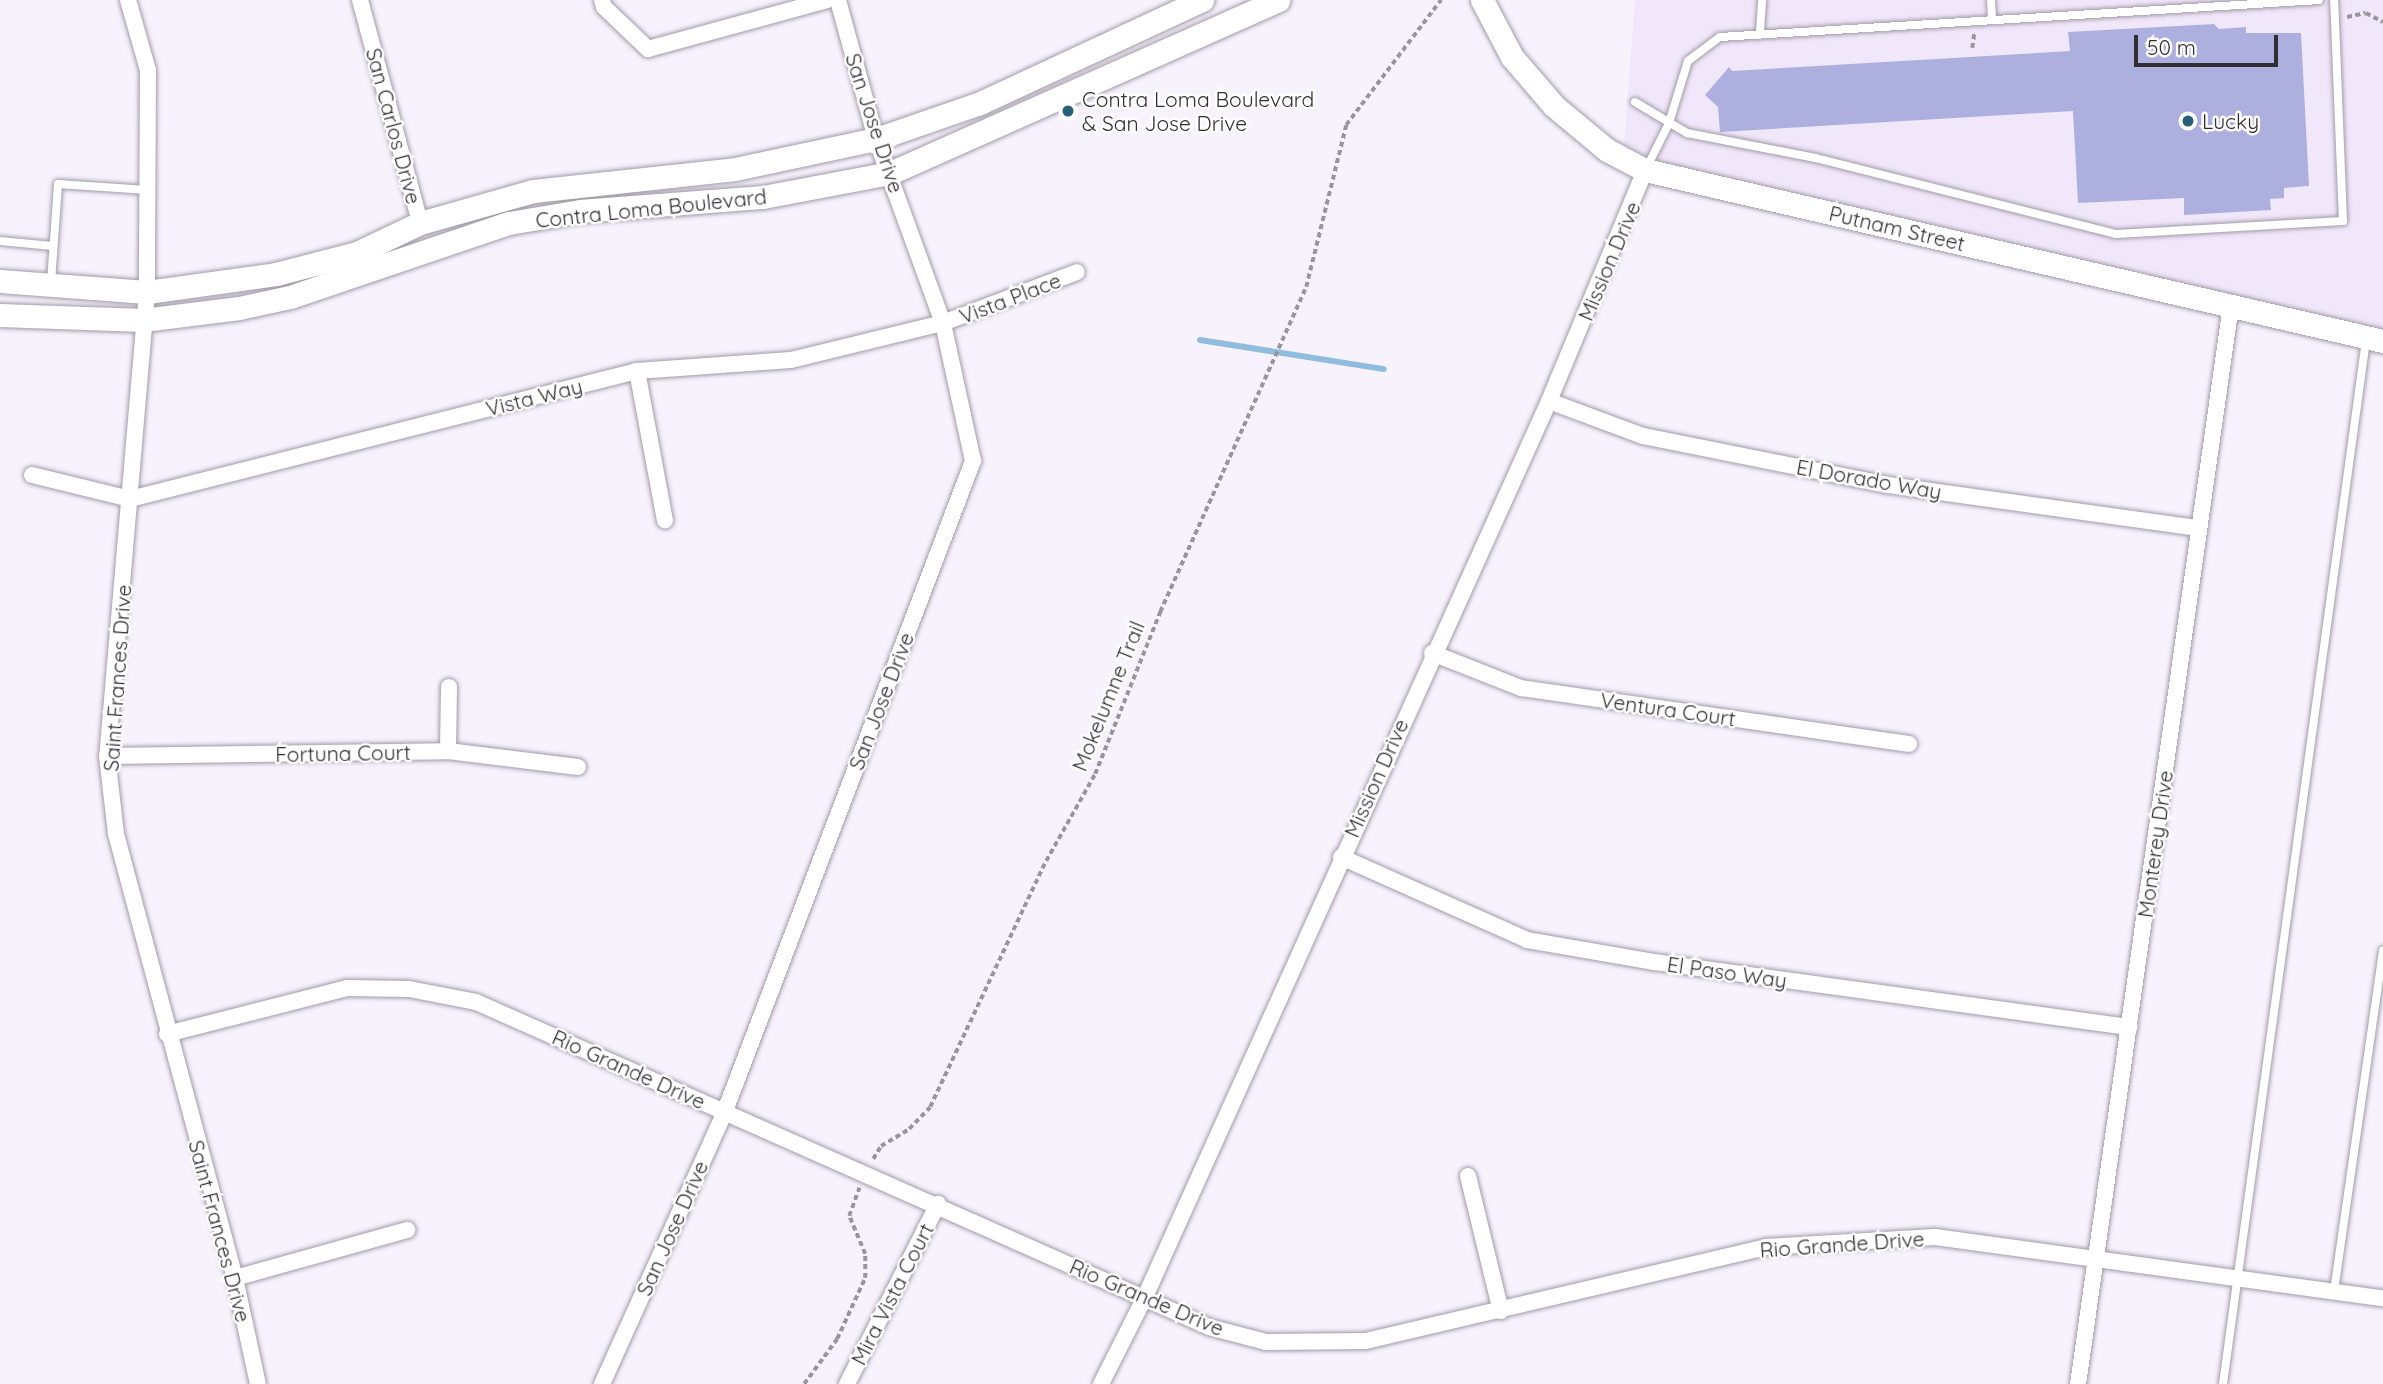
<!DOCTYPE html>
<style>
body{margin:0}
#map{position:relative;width:2383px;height:1384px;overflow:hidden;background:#f8f2fd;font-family:Quicksand,sans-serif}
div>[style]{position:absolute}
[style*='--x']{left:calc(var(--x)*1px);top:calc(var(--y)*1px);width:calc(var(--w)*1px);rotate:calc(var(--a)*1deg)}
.built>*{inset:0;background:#f1e7fb}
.stream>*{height:6px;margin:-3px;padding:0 3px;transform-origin:3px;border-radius:3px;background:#90bddd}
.building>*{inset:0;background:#adb0df}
.path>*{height:3.5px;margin-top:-1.75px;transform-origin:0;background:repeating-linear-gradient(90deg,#99959d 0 5px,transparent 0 8.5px)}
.roads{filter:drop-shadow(0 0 2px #a19ba8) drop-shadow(0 0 2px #a19ba8)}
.lane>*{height:8px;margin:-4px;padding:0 4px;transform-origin:4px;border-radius:4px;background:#fff}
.street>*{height:16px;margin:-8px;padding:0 8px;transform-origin:8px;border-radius:8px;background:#fff}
.secondary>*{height:23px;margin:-11.5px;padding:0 11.5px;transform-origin:11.5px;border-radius:11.5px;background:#fff}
.dots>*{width:19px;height:19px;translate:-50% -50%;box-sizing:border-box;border:4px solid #fff;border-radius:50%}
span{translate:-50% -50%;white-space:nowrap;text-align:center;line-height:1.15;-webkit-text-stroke:5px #fff;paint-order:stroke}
.poi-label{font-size:21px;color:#312f34}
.left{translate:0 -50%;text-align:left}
.street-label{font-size:21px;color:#312f34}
.scale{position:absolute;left:2134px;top:35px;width:144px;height:32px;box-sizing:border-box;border:4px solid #312f34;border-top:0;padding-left:9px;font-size:21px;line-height:24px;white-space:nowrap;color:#312f34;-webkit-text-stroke:5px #fff;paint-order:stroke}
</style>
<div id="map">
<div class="built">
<i style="clip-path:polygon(1635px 0,2383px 0,2383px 341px,1623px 158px)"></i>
</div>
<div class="stream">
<i style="--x:1200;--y:340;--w:186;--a:9"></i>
</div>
<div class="building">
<i style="clip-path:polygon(2214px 24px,2219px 29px,2246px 27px,2246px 33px,2301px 33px,2309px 186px,2284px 188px,2284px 198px,2270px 199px,2271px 210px,2184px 215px,2184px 198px,2078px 203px,2073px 111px,1720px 132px,1718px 107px,1705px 95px,1729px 67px,1732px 71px,2070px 51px,2068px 32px)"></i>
</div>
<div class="path">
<i style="--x:2347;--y:17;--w:19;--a:-12"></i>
<i style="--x:2366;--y:13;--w:19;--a:28"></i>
<i style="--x:1972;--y:48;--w:15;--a:-82"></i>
<i style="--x:873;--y:1159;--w:15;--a:-58"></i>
<i style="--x:881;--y:1146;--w:33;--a:-31"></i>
<i style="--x:909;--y:1129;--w:30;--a:-46"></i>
<i style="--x:930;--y:1107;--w:272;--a:-64.8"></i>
<i style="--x:1046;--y:861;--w:100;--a:-60.6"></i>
<i style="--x:1095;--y:774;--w:175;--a:-68.1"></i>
<i style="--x:1160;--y:612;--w:356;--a:-65.8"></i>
<i style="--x:1306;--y:287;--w:167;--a:-76.1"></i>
<i style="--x:1346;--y:125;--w:157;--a:-52.8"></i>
<i style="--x:804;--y:1384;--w:56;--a:-53.7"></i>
<i style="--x:837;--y:1339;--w:67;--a:-65.3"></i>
<i style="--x:865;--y:1278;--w:24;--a:-90"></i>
<i style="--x:865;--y:1254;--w:41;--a:-112.8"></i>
<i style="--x:849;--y:1216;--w:30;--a:-70"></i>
</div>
<div class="roads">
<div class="lane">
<i style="--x:1991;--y:0;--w:17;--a:87"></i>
<i style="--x:1760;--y:31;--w:31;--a:-86"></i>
<i style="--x:1635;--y:102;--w:61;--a:30.8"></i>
<i style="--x:1687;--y:133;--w:131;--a:11"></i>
<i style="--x:1816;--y:158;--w:309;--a:14.2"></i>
<i style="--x:2116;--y:234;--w:227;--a:-3.3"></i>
<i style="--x:2343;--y:221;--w:221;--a:-92.3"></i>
<i style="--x:1647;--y:167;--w:49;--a:-63.4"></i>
<i style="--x:1669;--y:123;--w:65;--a:-73"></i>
<i style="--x:1688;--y:61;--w:40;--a:-37"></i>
<i style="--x:1720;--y:37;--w:600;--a:-3.53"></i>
<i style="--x:0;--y:241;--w:53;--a:5.4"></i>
<i style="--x:51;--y:282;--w:98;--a:-85.9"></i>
<i style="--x:58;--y:184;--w:90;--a:3.8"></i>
<i style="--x:2334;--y:1291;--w:344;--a:-81.8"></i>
<i style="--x:2223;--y:1384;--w:1054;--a:-82.2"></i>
</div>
<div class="street">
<i style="--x:128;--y:0;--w:73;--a:74.1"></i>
<i style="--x:148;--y:70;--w:222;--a:90.3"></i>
<i style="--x:147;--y:292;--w:466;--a:94.9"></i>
<i style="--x:107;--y:756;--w:79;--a:83.4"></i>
<i style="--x:116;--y:834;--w:460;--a:75"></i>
<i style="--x:235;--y:1278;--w:108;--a:77.8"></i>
<i style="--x:360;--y:0;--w:231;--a:74.9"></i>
<i style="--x:602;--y:0;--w:7;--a:74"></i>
<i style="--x:604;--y:7;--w:61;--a:43.7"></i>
<i style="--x:648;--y:49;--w:186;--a:-15.3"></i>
<i style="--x:637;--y:371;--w:152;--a:79.4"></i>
<i style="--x:1549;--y:401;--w:100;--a:20.4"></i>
<i style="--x:1643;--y:436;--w:250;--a:11.3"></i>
<i style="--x:1888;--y:485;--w:311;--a:7.9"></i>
<i style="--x:32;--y:475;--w:101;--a:13.8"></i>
<i style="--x:130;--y:499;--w:523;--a:-14.17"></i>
<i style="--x:637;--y:371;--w:154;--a:-4.1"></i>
<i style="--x:791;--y:360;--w:156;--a:-13.7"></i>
<i style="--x:943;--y:323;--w:143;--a:-20.8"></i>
<i style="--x:1432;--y:653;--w:96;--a:21.5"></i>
<i style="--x:1521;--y:688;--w:392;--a:8.2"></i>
<i style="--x:448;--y:751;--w:64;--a:-89.1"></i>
<i style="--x:107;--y:756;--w:341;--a:-0.8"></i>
<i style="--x:448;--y:751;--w:131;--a:7"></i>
<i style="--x:1341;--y:857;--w:204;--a:24"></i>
<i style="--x:1527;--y:940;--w:129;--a:9.8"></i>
<i style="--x:1654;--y:962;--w:480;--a:7.8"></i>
<i style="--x:167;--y:1034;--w:186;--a:-14.3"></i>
<i style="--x:347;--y:988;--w:62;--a:0.9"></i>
<i style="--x:409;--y:989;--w:68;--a:11"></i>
<i style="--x:476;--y:1002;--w:802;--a:23.91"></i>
<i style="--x:1209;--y:1327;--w:59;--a:14.7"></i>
<i style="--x:1266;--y:1342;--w:100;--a:-0.6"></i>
<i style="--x:1366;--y:1341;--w:411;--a:-13.2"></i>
<i style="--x:1766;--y:1247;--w:169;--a:-3.4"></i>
<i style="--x:1935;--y:1237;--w:452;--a:7.8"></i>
<i style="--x:1468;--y:1176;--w:139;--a:76.3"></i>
<i style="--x:235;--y:1278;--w:179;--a:-15.6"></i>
<i style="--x:602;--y:1384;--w:299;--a:-65.7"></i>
<i style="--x:725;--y:1111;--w:696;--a:-69.12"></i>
<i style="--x:973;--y:461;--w:141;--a:-102.3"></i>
<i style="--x:943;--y:323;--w:196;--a:-110"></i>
<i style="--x:876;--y:139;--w:144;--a:-105.3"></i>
<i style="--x:847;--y:1384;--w:202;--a:-63.2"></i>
<i style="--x:1101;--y:1384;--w:95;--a:-63.2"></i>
<i style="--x:1144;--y:1299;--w:985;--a:-65.72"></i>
<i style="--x:1549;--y:401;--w:250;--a:-67.4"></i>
<i style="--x:2078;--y:1384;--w:1090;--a:-81.93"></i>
</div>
<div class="secondary">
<i style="--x:1482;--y:0;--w:64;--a:62.2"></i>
<i style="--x:1512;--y:57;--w:65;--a:49.4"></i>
<i style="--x:1554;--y:106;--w:69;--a:39.7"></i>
<i style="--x:1607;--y:150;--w:43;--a:27.8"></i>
<i style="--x:1645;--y:170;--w:758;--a:13.05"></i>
<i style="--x:0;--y:281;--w:147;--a:4.3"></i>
<i style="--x:147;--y:292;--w:130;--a:-7.9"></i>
<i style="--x:276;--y:274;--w:84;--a:-14.5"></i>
<i style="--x:357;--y:253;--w:70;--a:-25.5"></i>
<i style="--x:420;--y:223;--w:117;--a:-15.8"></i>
<i style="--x:533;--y:191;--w:203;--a:-6.2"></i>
<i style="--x:735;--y:169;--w:144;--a:-12"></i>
<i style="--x:876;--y:139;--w:110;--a:-19.1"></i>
<i style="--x:980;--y:103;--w:245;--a:-24.9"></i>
<i style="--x:0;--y:315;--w:143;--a:2"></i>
<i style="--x:143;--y:320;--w:97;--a:-7.1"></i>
<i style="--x:239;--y:308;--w:52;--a:-12.2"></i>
<i style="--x:290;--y:297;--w:231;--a:-18.7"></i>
<i style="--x:509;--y:223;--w:72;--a:-9.6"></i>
<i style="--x:580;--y:211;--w:184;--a:-4.4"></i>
<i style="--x:763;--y:197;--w:129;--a:-10.7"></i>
<i style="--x:890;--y:173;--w:425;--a:-24"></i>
</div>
</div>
<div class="dots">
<i style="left:1068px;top:111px;background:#256078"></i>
<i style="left:2188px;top:121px;background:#256078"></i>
</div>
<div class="poi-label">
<span class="left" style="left:1082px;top:111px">Contra Loma Boulevard<br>&amp; San Jose Drive</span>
<span class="left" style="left:2202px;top:121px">Lucky</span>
</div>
<div class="street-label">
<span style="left:875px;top:123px;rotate:72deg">San Jose Drive</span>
<span style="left:394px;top:126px;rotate:75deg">San Carlos Drive</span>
<span style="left:651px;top:208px;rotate:-6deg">Contra Loma Boulevard</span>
<span style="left:1897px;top:228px;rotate:13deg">Putnam Street</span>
<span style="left:1609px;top:261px;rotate:-67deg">Mission Drive</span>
<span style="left:1010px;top:298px;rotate:-21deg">Vista Place</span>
<span style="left:534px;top:397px;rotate:-14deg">Vista Way</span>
<span style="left:1869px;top:479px;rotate:10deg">El Dorado Way</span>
<span style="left:117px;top:678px;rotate:-86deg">Saint Frances Drive</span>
<span style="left:1108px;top:696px;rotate:-68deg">Mokelumne Trail</span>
<span style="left:881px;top:701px;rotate:-69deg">San Jose Drive</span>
<span style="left:1668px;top:709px;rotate:8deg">Ventura Court</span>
<span style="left:343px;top:753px;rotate:-1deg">Fortuna Court</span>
<span style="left:1376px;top:778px;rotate:-66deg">Mission Drive</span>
<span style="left:2155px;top:844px;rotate:-82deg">Monterey Drive</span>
<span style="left:1727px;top:972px;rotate:8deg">El Paso Way</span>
<span style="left:629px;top:1069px;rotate:24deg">Rio Grande Drive</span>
<span style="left:672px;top:1228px;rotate:-66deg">San Jose Drive</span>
<span style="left:220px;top:1231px;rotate:75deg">Saint Frances Drive</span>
<span style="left:1842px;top:1244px;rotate:-4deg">Rio Grande Drive</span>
<span style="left:892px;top:1294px;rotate:-63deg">Mira Vista Court</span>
<span style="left:1147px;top:1297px;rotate:23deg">Rio Grande Drive</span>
</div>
<div class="scale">50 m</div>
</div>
